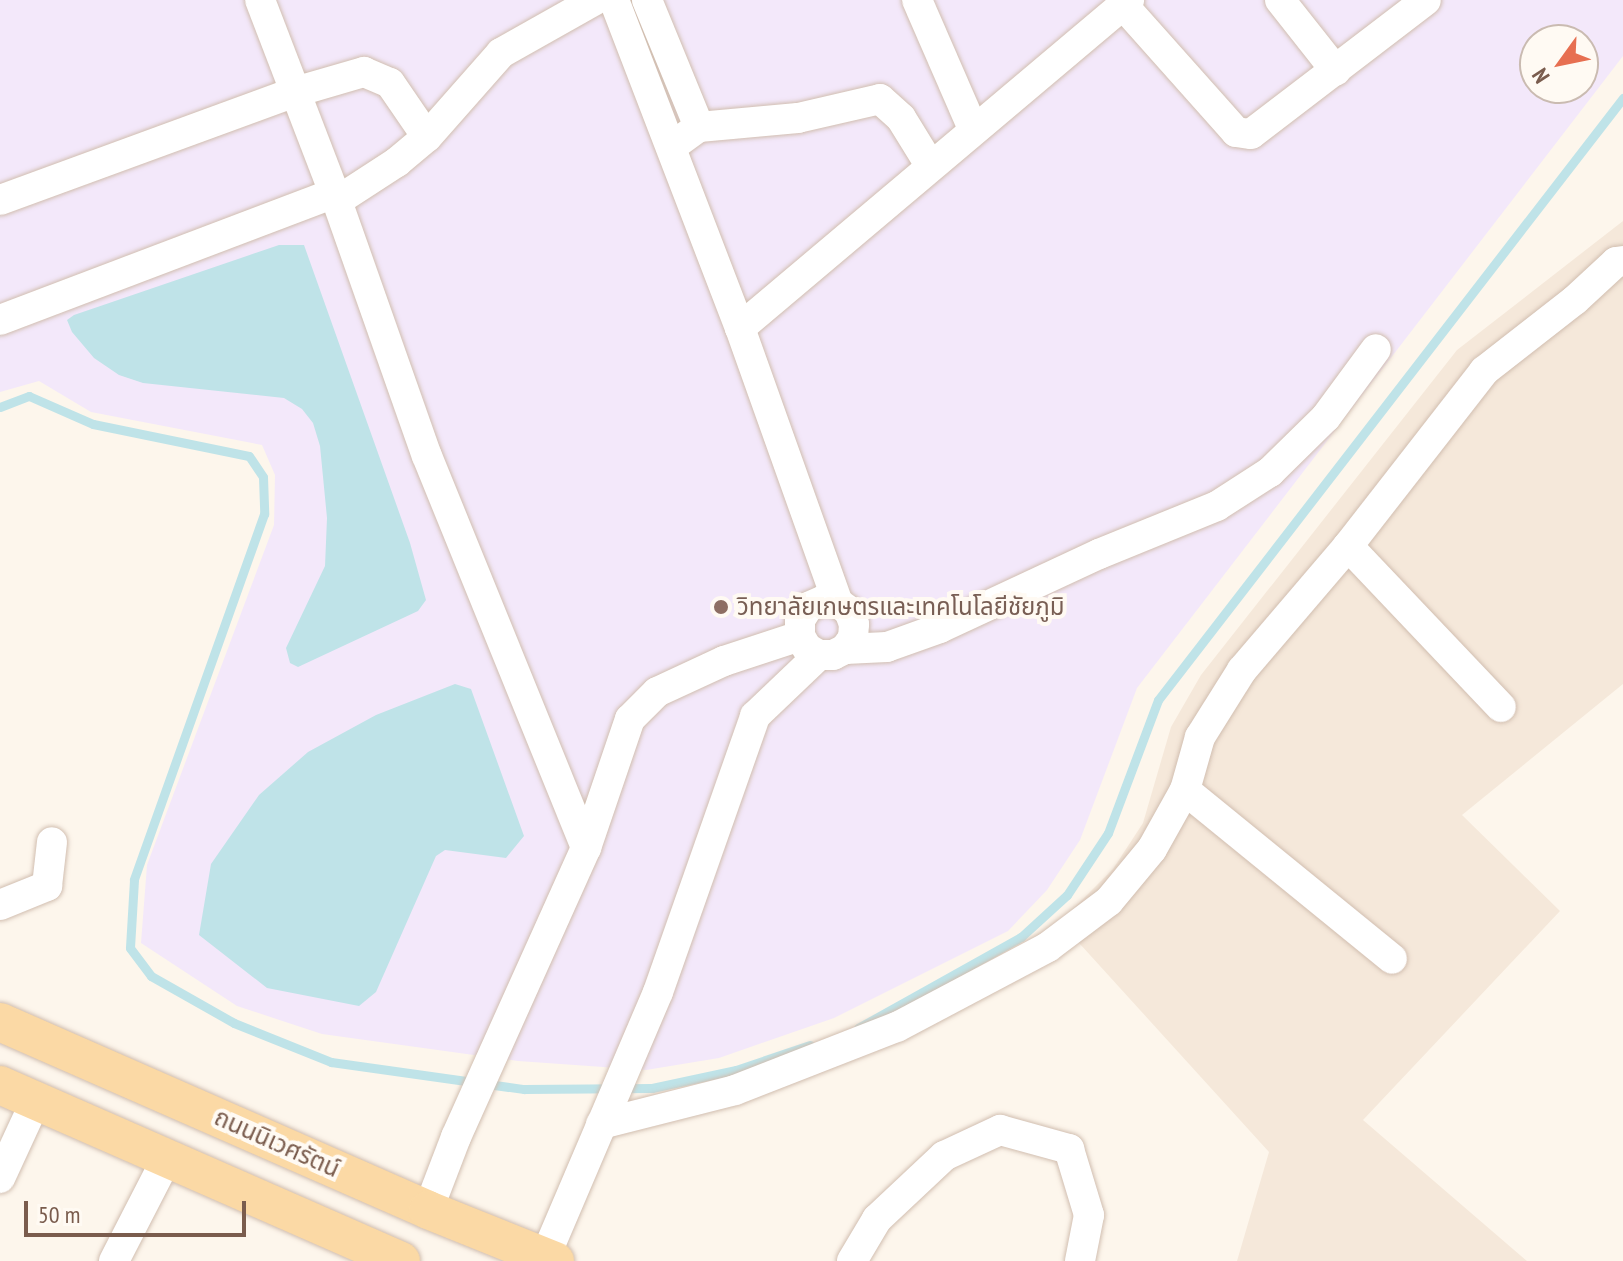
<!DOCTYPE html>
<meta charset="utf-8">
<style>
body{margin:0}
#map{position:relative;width:1623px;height:1261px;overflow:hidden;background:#fdf6ec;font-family:"PT Sans Narrow","Noto Sans Thai",sans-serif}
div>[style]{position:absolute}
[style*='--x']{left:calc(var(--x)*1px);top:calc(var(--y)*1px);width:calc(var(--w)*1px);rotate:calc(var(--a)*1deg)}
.residential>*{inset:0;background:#f5e8da}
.education>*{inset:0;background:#f3e8fa}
.water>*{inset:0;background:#bfe3e8}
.stream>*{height:9px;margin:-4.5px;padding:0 4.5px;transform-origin:4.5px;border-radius:4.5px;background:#bfe3e8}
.roads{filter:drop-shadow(0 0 2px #d1beb0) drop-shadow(0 0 2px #d1beb0)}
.minor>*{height:30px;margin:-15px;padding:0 15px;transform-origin:15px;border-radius:15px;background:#fff}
.major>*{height:38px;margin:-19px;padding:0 19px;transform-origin:19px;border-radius:19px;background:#fbd9a5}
.dots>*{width:22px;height:22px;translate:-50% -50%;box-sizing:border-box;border:4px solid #fffaf3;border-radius:50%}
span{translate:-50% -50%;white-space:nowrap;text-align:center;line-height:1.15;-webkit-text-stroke:8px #fffaf3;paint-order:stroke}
.education-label{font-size:24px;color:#785e54}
.left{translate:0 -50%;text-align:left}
.street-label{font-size:24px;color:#7a5c4d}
.north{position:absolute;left:1519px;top:24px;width:80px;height:80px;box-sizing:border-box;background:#fffaf3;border:2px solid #cabbb1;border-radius:50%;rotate:237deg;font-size:22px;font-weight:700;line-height:32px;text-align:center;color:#7a5c4d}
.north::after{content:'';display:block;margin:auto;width:28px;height:36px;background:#e76f51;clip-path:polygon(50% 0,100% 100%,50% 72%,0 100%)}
.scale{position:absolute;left:24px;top:1201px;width:222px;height:36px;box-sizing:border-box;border:4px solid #7a5c4d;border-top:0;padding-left:10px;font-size:24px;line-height:28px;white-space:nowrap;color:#7a5c4d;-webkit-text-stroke:6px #fffaf3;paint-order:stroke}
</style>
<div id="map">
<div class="residential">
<i style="clip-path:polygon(1623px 221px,1623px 684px,1462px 815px,1560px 911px,1363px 1120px,1527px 1261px,1237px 1261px,1269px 1152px,1060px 922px,1113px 869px,1143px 823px,1171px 727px,1201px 675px,1457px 350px)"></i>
</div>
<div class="education">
<i style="clip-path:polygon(evenodd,0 0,1623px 0,1623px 56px,1137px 688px,1080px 840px,1047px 890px,1008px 931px,834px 1018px,719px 1058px,646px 1070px,518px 1061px,322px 1034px,237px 1006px,141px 943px,147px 865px,274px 525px,275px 475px,262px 445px,91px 412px,39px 381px,0 392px,0 0,1535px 40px,1583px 40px,1583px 88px,1535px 88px,1535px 40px)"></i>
</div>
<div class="water">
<i style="clip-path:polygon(279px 245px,304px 245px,410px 543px,426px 600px,418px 611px,298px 667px,290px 663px,286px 648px,325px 566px,327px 518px,320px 446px,313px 423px,302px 409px,284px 398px,143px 383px,119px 375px,94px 358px,72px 332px,67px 320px,74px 315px)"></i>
<i style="clip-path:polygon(455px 684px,471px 689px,524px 836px,506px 858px,445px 850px,436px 856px,376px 992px,359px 1006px,267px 988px,199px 935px,211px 864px,259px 795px,308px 752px,376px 715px)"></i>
</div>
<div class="stream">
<i style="--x:0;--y:407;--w:31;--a:-21"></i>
<i style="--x:29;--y:396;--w:70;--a:23.6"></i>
<i style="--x:93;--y:424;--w:159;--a:11.6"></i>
<i style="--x:249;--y:456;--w:25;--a:56"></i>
<i style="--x:263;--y:477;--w:37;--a:88"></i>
<i style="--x:264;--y:514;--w:388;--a:109.6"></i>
<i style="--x:134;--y:880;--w:68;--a:93.4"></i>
<i style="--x:130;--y:948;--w:35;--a:53"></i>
<i style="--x:151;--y:976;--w:95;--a:29.5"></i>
<i style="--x:234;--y:1023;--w:105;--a:21.9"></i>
<i style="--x:331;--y:1062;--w:195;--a:8"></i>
<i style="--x:524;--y:1089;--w:128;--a:-0.4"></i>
<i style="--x:652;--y:1088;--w:86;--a:-12.1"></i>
<i style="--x:736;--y:1070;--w:78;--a:-18.7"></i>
<i style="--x:858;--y:1028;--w:187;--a:-29.2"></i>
<i style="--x:1021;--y:937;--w:62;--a:-42.4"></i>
<i style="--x:1067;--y:895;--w:74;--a:-56.5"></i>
<i style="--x:1108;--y:833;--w:142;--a:-69.4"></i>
<i style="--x:1158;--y:700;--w:761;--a:-52.32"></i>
</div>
<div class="roads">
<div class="minor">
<i style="--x:260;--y:0;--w:215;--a:69"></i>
<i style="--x:337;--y:201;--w:270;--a:70.6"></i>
<i style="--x:427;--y:456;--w:423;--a:67.9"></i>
<i style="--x:614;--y:0;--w:351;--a:69"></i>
<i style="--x:740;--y:328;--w:292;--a:70.4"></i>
<i style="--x:838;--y:603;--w:14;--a:36"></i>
<i style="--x:849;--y:611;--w:14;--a:69"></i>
<i style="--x:854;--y:624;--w:14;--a:94"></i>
<i style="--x:853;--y:638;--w:14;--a:126"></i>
<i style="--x:845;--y:649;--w:13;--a:153"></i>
<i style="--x:833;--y:655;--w:14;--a:180"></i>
<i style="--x:819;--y:655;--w:14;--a:-150"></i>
<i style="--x:807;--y:648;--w:14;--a:-120"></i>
<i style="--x:800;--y:636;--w:16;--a:-90"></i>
<i style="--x:800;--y:620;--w:15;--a:-58"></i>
<i style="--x:808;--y:607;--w:15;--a:-23"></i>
<i style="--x:822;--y:601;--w:16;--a:7"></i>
<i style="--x:647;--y:0;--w:137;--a:67.7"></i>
<i style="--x:917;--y:0;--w:141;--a:66.5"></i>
<i style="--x:1280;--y:0;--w:90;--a:51.7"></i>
<i style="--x:1123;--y:5;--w:170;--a:48.3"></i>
<i style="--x:1236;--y:132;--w:15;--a:8"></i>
<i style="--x:1251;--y:134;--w:220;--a:-37.4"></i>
<i style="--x:671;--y:147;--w:34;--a:-36"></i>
<i style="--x:699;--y:127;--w:99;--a:-5.2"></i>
<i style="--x:798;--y:118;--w:84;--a:-13"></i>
<i style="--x:880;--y:99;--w:28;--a:42"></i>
<i style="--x:901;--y:118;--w:55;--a:58.3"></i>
<i style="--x:0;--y:200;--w:314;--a:-20.1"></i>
<i style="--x:295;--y:92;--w:72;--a:-16.2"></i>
<i style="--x:364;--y:72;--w:28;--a:23"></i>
<i style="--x:390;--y:83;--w:65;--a:55.6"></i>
<i style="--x:337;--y:201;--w:72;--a:-33"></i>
<i style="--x:397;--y:162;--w:39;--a:-40"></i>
<i style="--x:427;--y:137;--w:112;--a:-48.6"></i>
<i style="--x:501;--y:53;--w:108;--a:-29.4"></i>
<i style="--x:0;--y:320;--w:357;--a:-20.8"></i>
<i style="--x:740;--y:328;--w:509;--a:-40.14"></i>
<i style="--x:1348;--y:546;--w:222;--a:46.5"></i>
<i style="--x:845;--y:649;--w:42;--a:-2.7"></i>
<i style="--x:887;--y:647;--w:56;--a:-19.7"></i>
<i style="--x:940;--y:628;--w:175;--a:-25"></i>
<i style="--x:1099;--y:554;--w:127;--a:-22.1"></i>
<i style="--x:1217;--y:506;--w:63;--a:-32.7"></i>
<i style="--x:1270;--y:472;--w:78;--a:-44.5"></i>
<i style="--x:1326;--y:417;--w:84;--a:-53.7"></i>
<i style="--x:1185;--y:790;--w:267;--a:39.2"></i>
<i style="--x:0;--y:905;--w:51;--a:-22"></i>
<i style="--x:47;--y:886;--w:44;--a:-83.5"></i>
<i style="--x:601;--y:1124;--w:138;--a:-14.2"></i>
<i style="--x:735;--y:1090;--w:174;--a:-21.3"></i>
<i style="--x:897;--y:1027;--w:171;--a:-27.9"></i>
<i style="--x:1048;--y:947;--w:76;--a:-37"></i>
<i style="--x:1109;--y:901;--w:67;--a:-50.4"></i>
<i style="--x:1152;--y:849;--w:68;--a:-60.8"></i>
<i style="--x:1185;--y:790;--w:55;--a:-74.2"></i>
<i style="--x:1200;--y:737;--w:79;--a:-57.9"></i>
<i style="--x:1242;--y:670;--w:163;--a:-49.5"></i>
<i style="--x:1348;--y:546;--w:222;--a:-52.1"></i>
<i style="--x:1484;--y:371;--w:115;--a:-38"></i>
<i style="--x:1575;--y:300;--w:56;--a:-42.8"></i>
<i style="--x:1616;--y:262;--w:7;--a:-8"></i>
<i style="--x:0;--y:1178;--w:86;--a:-65.2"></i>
<i style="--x:428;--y:1210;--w:78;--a:-69"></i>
<i style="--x:456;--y:1137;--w:317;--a:-65.8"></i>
<i style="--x:586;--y:848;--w:136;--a:-71.2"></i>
<i style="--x:630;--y:719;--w:38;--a:-45"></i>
<i style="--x:657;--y:692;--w:74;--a:-24.8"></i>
<i style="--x:724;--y:661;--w:80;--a:-18.2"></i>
<i style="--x:545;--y:1257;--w:288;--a:-66.9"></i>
<i style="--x:658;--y:992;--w:293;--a:-70.6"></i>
<i style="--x:755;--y:716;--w:88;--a:-43.6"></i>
<i style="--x:114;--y:1261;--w:116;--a:-62.8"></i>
<i style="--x:852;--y:1261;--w:49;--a:-59.2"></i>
<i style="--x:877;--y:1219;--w:92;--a:-43.2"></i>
<i style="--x:944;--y:1156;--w:62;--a:-24.9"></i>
<i style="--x:1000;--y:1130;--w:72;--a:15.4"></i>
<i style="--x:1069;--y:1149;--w:69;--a:73.1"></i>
<i style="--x:1089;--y:1215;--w:47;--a:101.1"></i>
</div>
<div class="major">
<i style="--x:0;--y:1022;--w:467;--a:23.7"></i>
<i style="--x:428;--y:1210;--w:137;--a:21.9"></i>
<i style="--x:0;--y:1085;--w:438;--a:23.7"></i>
</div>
</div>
<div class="dots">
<i style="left:721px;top:607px;background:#8d6e63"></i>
</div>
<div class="education-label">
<span class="left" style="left:737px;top:607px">วิทยาลัยเกษตรและเทคโนโลยีชัยภูมิ</span>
</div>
<div class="street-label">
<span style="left:277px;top:1143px;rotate:24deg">ถนนนิเวศรัตน์</span>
</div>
<div class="north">N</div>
<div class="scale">50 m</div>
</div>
